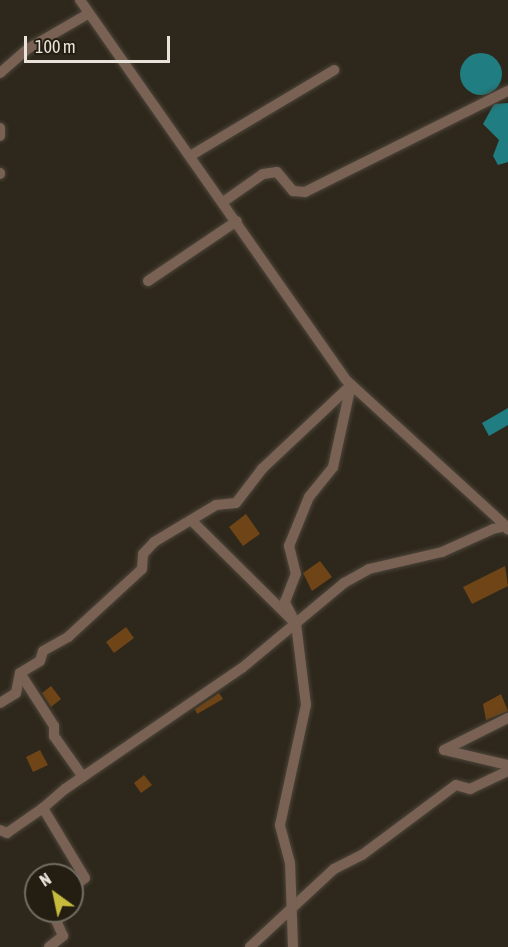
<!DOCTYPE html>
<style>
body{margin:0}
#map{position:relative;width:508px;height:947px;overflow:hidden;background:#2e271b;font-family:"Asap Condensed",sans-serif}
div>[style]{position:absolute}
[style*='--x']{left:calc(var(--x)*1px);top:calc(var(--y)*1px);width:calc(var(--w)*1px);rotate:calc(var(--a)*1deg)}
.water>*{inset:0;background:#207d81}
.round{border-radius:50%}
.building>*{inset:0;background:#6f4517}
.roads{filter:drop-shadow(0 0 2px #4c453a) drop-shadow(0 0 2px #4c453a)}
.minor>*{height:10px;margin:-5px;padding:0 5px;transform-origin:5px;border-radius:5px;background:#796153}
span{translate:-50% -50%;white-space:nowrap;text-align:center;line-height:1.15;-webkit-text-stroke:4.5px #241d12;paint-order:stroke}
.north{position:absolute;left:24px;top:863px;width:60px;height:60px;box-sizing:border-box;background:#241d12;border:2px solid #726c62;border-radius:50%;rotate:327deg;font-size:16px;font-weight:700;line-height:24px;text-align:center;color:#e8e3db}
.north::after{content:'';display:block;margin:auto;width:21px;height:27px;background:#c6bb3c;clip-path:polygon(50% 0,100% 100%,50% 72%,0 100%)}
.scale{position:absolute;left:24px;top:36px;width:146px;height:27px;box-sizing:border-box;border:3px solid #e8e3db;border-top:0;padding-left:8px;font-size:18px;line-height:21px;white-space:nowrap;color:#e8e3db;-webkit-text-stroke:4px #241d12;paint-order:stroke}
</style>
<div id="map">
<div class="water">
<i class="round" style="left:460px;top:53px;width:42px;height:42px"></i>
<i style="clip-path:polygon(508px 103px,508px 162px,498px 165px,493px 156px,499px 140px,483px 124px,494px 104px)"></i>
<i style="clip-path:polygon(508px 408px,508px 425px,489px 436px,482px 423px)"></i>
</div>
<div class="building">
<i style="clip-path:polygon(246px 514px,260px 534px,243px 546px,229px 527px)"></i>
<i style="clip-path:polygon(320px 561px,332px 577px,312px 591px,303px 573px)"></i>
<i style="clip-path:polygon(505px 566px,508px 586px,472px 604px,463px 587px)"></i>
<i style="clip-path:polygon(126px 627px,134px 638px,114px 653px,106px 642px)"></i>
<i style="clip-path:polygon(51px 686px,61px 699px,51px 707px,42px 693px)"></i>
<i style="clip-path:polygon(219px 693px,223px 699px,197px 714px,195px 709px)"></i>
<i style="clip-path:polygon(501px 694px,508px 711px,486px 720px,483px 704px)"></i>
<i style="clip-path:polygon(40px 750px,48px 765px,33px 772px,26px 757px)"></i>
<i style="clip-path:polygon(144px 775px,152px 785px,141px 793px,134px 783px)"></i>
</div>
<div class="roads">
<div class="minor">
<i style="--x:80;--y:0;--w:462;--a:55"></i>
<i style="--x:345;--y:379;--w:218;--a:42.4"></i>
<i style="--x:0;--y:73;--w:38;--a:-41"></i>
<i style="--x:29;--y:48;--w:68;--a:-30"></i>
<i style="--x:0;--y:128;--w:8;--a:90"></i>
<i style="--x:190;--y:156;--w:168;--a:-30.8"></i>
<i style="--x:0;--y:173;--w:1;--a:90"></i>
<i style="--x:223;--y:202;--w:49;--a:-35"></i>
<i style="--x:263;--y:174;--w:14;--a:-8"></i>
<i style="--x:277;--y:172;--w:25;--a:50"></i>
<i style="--x:293;--y:191;--w:12;--a:5"></i>
<i style="--x:305;--y:192;--w:227;--a:-26.5"></i>
<i style="--x:148;--y:281;--w:107;--a:-34"></i>
<i style="--x:192;--y:521;--w:141;--a:44.7"></i>
<i style="--x:20;--y:673;--w:63;--a:57.3"></i>
<i style="--x:54;--y:726;--w:10;--a:90"></i>
<i style="--x:54;--y:736;--w:50;--a:54.7"></i>
<i style="--x:0;--y:703;--w:19;--a:-32"></i>
<i style="--x:16;--y:693;--w:20;--a:-79"></i>
<i style="--x:20;--y:673;--w:23;--a:-31"></i>
<i style="--x:40;--y:661;--w:10;--a:-73"></i>
<i style="--x:43;--y:651;--w:29;--a:-29"></i>
<i style="--x:68;--y:637;--w:100;--a:-42.6"></i>
<i style="--x:142;--y:569;--w:15;--a:-86"></i>
<i style="--x:143;--y:554;--w:16;--a:-47"></i>
<i style="--x:154;--y:542;--w:72;--a:-30.8"></i>
<i style="--x:216;--y:505;--w:20;--a:-6"></i>
<i style="--x:236;--y:503;--w:43;--a:-52.6"></i>
<i style="--x:262;--y:469;--w:122;--a:-43.3"></i>
<i style="--x:444;--y:750;--w:72;--a:-26.6"></i>
<i style="--x:444;--y:750;--w:66;--a:13.2"></i>
<i style="--x:0;--y:830;--w:8;--a:23"></i>
<i style="--x:7;--y:833;--w:44;--a:-34.8"></i>
<i style="--x:72;--y:888;--w:16;--a:-38"></i>
<i style="--x:85;--y:878;--w:82;--a:-121"></i>
<i style="--x:43;--y:808;--w:29;--a:-41"></i>
<i style="--x:65;--y:789;--w:214;--a:-34.4"></i>
<i style="--x:242;--y:668;--w:133;--a:-39.8"></i>
<i style="--x:344;--y:583;--w:29;--a:-29"></i>
<i style="--x:369;--y:569;--w:75;--a:-13.1"></i>
<i style="--x:442;--y:552;--w:56;--a:-24.3"></i>
<i style="--x:493;--y:529;--w:13;--a:-13"></i>
<i style="--x:506;--y:526;--w:4;--a:63"></i>
<i style="--x:49;--y:947;--w:18;--a:-38"></i>
<i style="--x:63;--y:936;--w:27;--a:-114"></i>
<i style="--x:250;--y:947;--w:115;--a:-42.9"></i>
<i style="--x:334;--y:869;--w:31;--a:-27"></i>
<i style="--x:362;--y:855;--w:117;--a:-36.7"></i>
<i style="--x:456;--y:785;--w:15;--a:16"></i>
<i style="--x:470;--y:789;--w:42;--a:-25.3"></i>
<i style="--x:293;--y:947;--w:84;--a:-92"></i>
<i style="--x:290;--y:863;--w:39;--a:-105"></i>
<i style="--x:280;--y:825;--w:123;--a:-77.8"></i>
<i style="--x:306;--y:705;--w:82;--a:-97"></i>
<i style="--x:296;--y:624;--w:25;--a:-117"></i>
<i style="--x:285;--y:602;--w:30;--a:-69"></i>
<i style="--x:296;--y:574;--w:29;--a:-104"></i>
<i style="--x:289;--y:546;--w:53;--a:-67.8"></i>
<i style="--x:309;--y:497;--w:38;--a:-51"></i>
<i style="--x:333;--y:467;--w:84;--a:-77.6"></i>
</div>
</div>
<div class="north">N</div>
<div class="scale">100 m</div>
</div>
